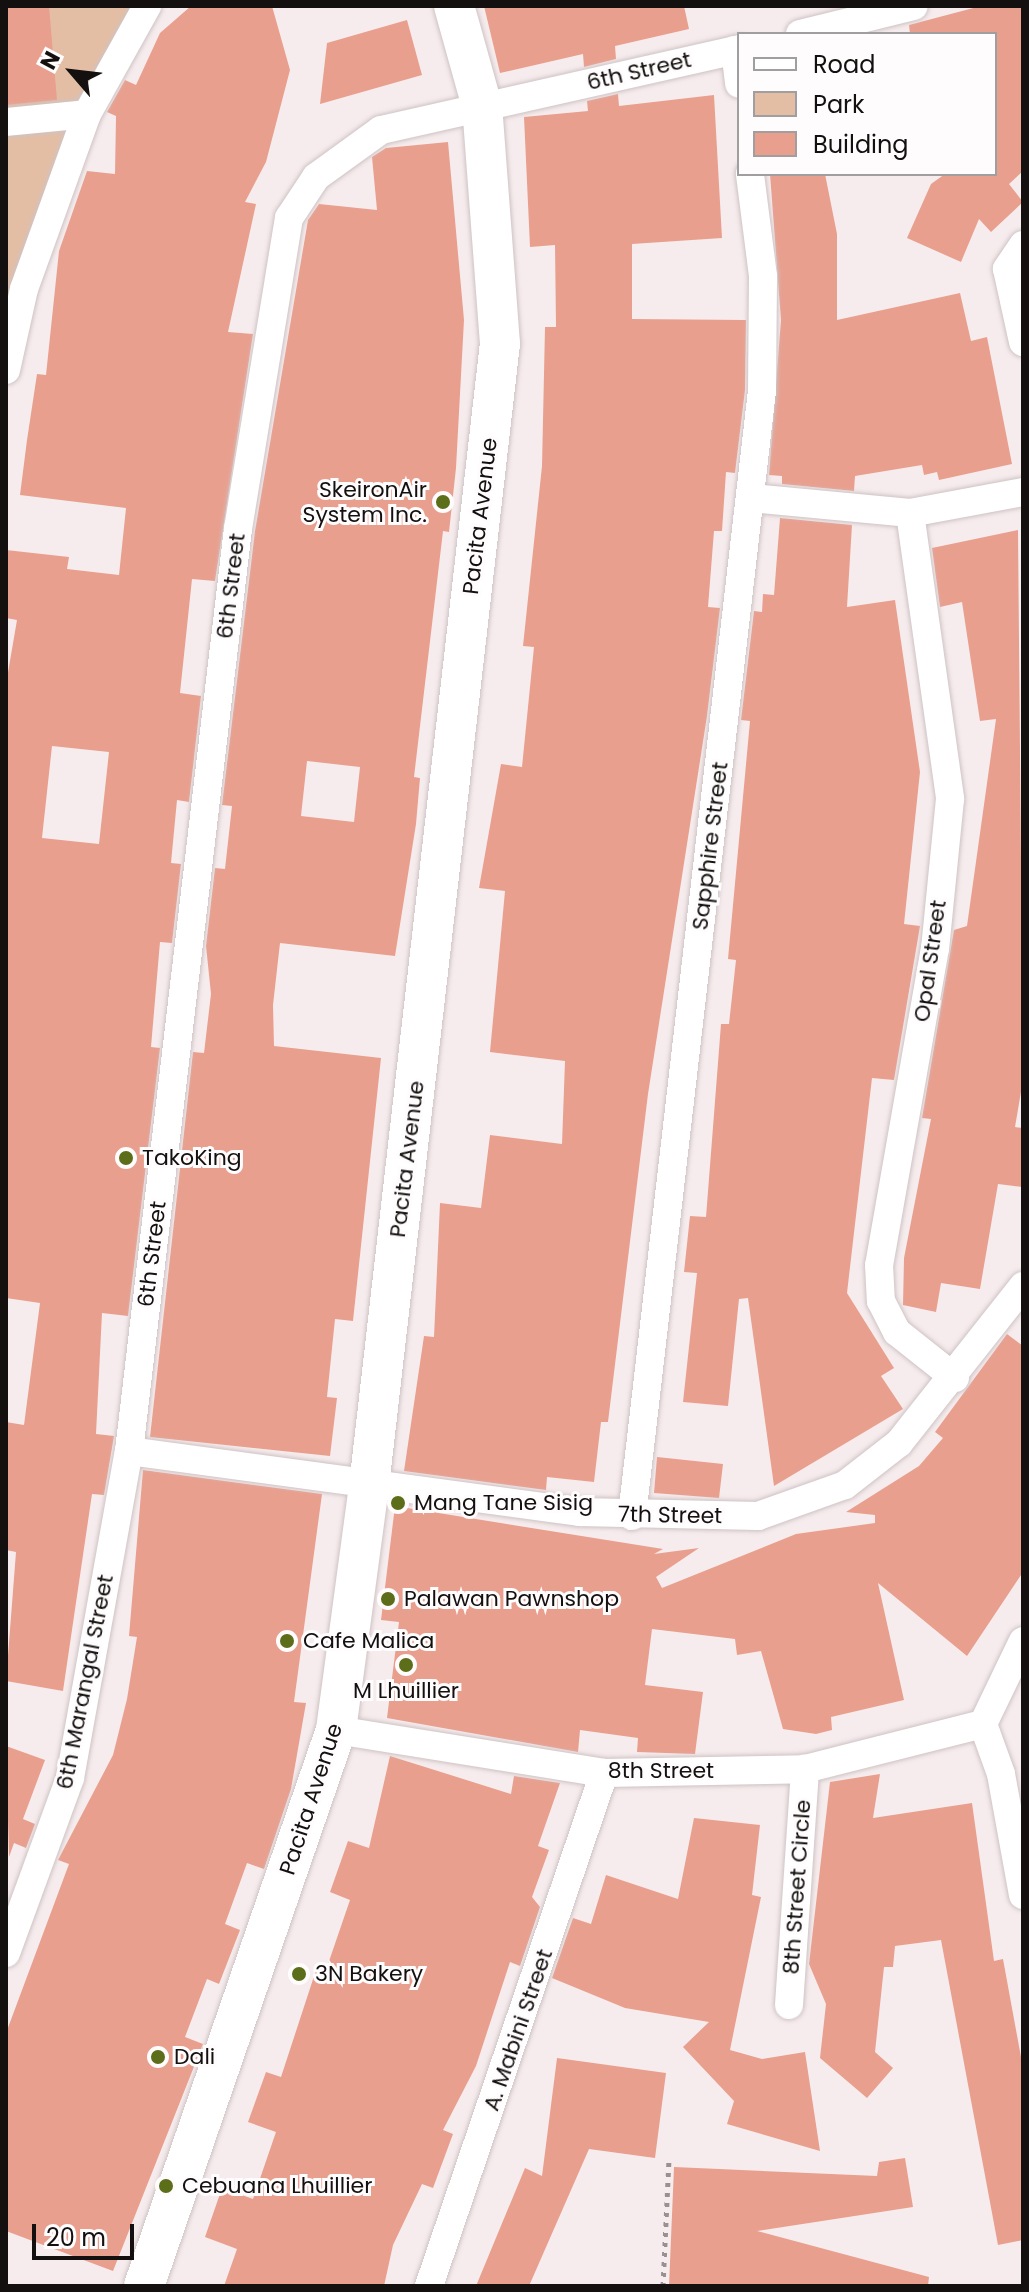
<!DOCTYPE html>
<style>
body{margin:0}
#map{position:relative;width:1029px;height:2292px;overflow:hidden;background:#f7eced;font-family:Poppins,sans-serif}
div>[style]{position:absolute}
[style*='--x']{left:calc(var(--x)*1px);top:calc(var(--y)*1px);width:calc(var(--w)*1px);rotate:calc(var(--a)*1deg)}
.green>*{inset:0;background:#e4bea4}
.building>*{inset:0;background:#e99f8e}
.path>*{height:5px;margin-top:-2.5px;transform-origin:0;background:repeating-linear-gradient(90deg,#989091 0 4px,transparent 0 10px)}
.roads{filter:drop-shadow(0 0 2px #cec3c4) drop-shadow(0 0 2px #cec3c4)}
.minor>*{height:28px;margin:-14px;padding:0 14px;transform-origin:14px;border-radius:14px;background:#fff}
.secondary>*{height:40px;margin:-20px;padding:0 20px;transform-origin:20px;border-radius:20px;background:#fff}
.dots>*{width:22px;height:22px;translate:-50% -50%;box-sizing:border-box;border:4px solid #fefcfc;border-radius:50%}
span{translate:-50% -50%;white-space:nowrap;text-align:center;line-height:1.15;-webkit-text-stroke:6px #fefcfc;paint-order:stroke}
.street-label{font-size:22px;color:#141010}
.poi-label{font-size:22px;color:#141010}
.right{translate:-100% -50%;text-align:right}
.left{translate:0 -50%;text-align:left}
.frame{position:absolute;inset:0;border:8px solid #141010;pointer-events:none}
.legend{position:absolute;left:737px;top:32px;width:260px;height:144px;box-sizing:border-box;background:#fefcfc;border:2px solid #a09e9e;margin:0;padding:10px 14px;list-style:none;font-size:24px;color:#141010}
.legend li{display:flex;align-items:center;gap:16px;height:40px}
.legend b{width:40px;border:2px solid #a09e9e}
.north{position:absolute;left:32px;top:32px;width:80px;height:80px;-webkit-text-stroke:6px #fefcfc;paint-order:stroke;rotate:298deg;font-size:22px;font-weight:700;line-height:32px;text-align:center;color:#141010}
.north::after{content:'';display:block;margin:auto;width:28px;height:36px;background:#141010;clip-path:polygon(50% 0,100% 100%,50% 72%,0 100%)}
.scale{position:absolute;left:32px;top:2224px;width:102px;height:36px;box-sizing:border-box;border:4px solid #141010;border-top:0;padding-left:10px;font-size:24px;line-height:28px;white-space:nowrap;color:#141010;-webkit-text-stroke:6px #fefcfc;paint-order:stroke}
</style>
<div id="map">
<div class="green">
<i style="clip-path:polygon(6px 6px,147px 6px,87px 114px,6px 121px)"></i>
<i style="clip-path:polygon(79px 119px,6px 338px,6px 125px)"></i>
</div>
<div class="building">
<i style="clip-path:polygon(6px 6px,49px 6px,57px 100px,6px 105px)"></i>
<i style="clip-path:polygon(evenodd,191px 6px,272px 6px,290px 70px,266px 162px,245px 202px,256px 204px,228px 332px,253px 334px,215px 581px,192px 579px,180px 693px,201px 696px,189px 802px,177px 800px,171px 863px,181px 864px,172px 943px,160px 942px,151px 1047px,160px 1048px,128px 1316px,102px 1313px,96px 1434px,114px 1436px,112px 1448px,104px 1495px,92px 1494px,63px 1691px,6px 1681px,16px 1552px,6px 1550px,6px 1422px,24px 1425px,40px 1303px,6px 1298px,6px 684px,17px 620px,6px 618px,6px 550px,69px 557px,67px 569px,119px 575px,126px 508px,20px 495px,27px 440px,37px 374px,46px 375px,59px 251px,87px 171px,115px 174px,116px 116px,107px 112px,125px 80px,136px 85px,160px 33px,191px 6px,52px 746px,109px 752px,99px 844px,42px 838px,52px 746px)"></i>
<i style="clip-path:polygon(484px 6px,684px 6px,689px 29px,615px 46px,616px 59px,584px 67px,583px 54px,500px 73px)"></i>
<i style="clip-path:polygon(981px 6px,1023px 6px,1023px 171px,1009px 184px,1023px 202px,991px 232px,979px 219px,961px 262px,907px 238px,931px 184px,945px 174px,995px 174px,995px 34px,910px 34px,909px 25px)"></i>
<i style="clip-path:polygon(407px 20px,422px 75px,320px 104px,327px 43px)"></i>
<i style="clip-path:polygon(618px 94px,619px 106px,714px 95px,722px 238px,632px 244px,632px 319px,746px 320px,745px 390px,735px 473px,726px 472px,722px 531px,714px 531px,708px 607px,720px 608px,707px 716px,648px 1094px,608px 1422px,601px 1422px,594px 1482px,547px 1477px,546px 1490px,404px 1471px,424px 1336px,434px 1337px,440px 1203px,481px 1208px,490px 1135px,562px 1144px,565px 1061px,490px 1052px,505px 891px,479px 888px,501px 764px,522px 767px,534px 647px,523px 646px,542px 466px,545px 327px,556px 327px,555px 245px,530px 247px,524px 117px,588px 111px,587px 101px)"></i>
<i style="clip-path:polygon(evenodd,448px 142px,464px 320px,456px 468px,449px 532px,443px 531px,414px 777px,420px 778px,416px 824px,395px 956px,280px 943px,273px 1005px,274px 1046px,381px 1058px,353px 1321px,335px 1319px,327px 1397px,337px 1398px,330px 1456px,150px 1437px,193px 1052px,204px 1053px,211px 994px,206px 946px,215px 868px,225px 869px,232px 806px,222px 805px,255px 531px,308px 220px,319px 204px,377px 210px,372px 157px,386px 148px,448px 142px,307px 761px,360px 767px,354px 822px,301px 816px,307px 761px)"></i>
<i style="clip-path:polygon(770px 174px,825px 174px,837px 234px,837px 320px,960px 293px,971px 341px,987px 337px,1012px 464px,939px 480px,937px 472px,924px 475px,922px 465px,855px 476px,854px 491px,782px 484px,782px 476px,769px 475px,781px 320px)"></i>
<i style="clip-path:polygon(780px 518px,852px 525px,847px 607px,895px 600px,920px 772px,904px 924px,920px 926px,894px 1080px,872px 1078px,847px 1293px,894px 1368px,881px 1376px,903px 1409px,774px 1486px,748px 1298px,739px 1299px,728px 1406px,683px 1402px,697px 1273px,684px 1272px,690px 1216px,706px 1217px,721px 1024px,729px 1024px,736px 960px,728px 959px,750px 721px,741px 720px,754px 611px,762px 612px,763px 594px,774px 595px)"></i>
<i style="clip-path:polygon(1018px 530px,1023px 1080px,1015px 1127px,1023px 1128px,1023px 1187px,998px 1184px,980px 1289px,941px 1283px,936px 1312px,903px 1305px,904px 1258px,931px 1119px,922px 1118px,954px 930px,967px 926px,996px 719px,980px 721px,962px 602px,940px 607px,932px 548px)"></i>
<i style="clip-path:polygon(1007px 1334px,1023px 1346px,1023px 1572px,967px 1656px,878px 1583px,904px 1700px,831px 1717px,832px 1730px,816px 1734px,783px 1729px,761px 1651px,737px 1655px,735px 1639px,652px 1629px,645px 1685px,703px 1692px,695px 1754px,637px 1752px,638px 1738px,580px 1730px,578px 1752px,387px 1718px,399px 1622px,381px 1620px,395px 1506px,663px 1549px,654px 1554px,699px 1548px,656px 1577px,662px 1588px,796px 1534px,875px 1523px,875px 1515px,846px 1512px,919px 1466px,943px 1438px,935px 1432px)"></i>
<i style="clip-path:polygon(657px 1457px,723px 1464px,719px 1498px,654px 1493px)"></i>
<i style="clip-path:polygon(143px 1470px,322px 1494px,294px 1702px,306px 1703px,291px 1789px,264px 1869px,247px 1863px,225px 1924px,240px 1930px,219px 1984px,207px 1979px,185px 2037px,203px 2044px,113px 2271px,6px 2231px,6px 2033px,69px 1864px,58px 1860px,113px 1755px,127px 1699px,137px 1637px,129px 1636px)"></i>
<i style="clip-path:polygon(6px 1746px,45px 1760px,23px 1819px,35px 1824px,26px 1848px,14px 1843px,9px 1857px)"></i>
<i style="clip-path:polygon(390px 1756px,511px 1794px,514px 1776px,560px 1783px,538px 1846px,549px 1850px,532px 1897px,540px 1907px,520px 1966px,510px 1962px,476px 2066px,443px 2130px,453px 2134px,433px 2188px,422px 2184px,393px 2245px,384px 2286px,224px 2286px,237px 2249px,205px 2237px,222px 2188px,253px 2199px,276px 2132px,248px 2122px,266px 2072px,281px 2077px,318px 1964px,327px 1967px,350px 1900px,330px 1892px,348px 1841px,369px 1848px)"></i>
<i style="clip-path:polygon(880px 1774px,873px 1818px,972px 1803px,994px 1961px,1003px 1959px,1023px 2068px,1023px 2240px,998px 2245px,941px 1940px,895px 1946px,893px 1967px,884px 1967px,875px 2052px,893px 2068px,867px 2098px,820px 2058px,826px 2004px,809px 1964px,830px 1782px)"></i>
<i style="clip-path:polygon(694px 1818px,760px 1825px,752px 1895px,761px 1897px,730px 2050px,762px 2059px,805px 2052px,820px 2151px,727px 2124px,734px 2101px,683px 2047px,709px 2022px,625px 2008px,552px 1978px,573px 1918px,591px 1924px,606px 1875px,678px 1899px)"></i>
<i style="clip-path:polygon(557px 2058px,666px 2073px,655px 2158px,589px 2149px,529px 2286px,476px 2286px,525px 2168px,542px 2176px)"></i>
<i style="clip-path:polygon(905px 2158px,913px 2207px,757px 2231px,929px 2277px,928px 2286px,669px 2286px,674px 2167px,877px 2176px,879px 2162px)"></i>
</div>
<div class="path">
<i style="--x:663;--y:2286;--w:125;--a:-87.3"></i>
</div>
<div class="roads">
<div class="minor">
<i style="--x:800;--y:34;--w:117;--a:-13.8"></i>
<i style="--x:735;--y:50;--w:34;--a:83"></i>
<i style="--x:6;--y:122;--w:81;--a:-5.6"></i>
<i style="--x:1023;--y:245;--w:29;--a:124"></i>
<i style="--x:1007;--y:269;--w:75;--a:77.6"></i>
<i style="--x:6;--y:370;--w:83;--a:-77.5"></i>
<i style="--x:24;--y:289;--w:186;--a:-70.2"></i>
<i style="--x:87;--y:114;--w:124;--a:-60.9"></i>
<i style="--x:751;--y:498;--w:160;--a:5.4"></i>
<i style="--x:910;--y:513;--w:115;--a:-10.5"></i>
<i style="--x:910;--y:513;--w:289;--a:82"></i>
<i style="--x:950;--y:799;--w:150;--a:95.7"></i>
<i style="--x:935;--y:948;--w:322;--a:100"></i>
<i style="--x:879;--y:1265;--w:36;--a:87"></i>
<i style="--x:881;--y:1301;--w:35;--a:63"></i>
<i style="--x:897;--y:1332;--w:74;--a:38.4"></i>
<i style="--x:129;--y:1451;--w:455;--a:7.7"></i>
<i style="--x:580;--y:1512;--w:178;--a:1.3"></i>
<i style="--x:758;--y:1516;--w:92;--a:-19.6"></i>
<i style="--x:845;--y:1485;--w:68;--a:-37.9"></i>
<i style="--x:899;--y:1443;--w:200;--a:-51.7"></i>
<i style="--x:632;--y:1516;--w:1132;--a:-83.41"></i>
<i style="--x:762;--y:391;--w:115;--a:-89.5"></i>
<i style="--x:763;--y:276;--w:103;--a:-97.3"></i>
<i style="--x:983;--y:1724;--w:53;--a:70.2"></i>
<i style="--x:1001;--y:1774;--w:123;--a:79.7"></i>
<i style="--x:983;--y:1724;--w:92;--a:-64.3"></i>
<i style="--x:336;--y:1730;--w:271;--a:9.1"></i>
<i style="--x:604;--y:1773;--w:201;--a:-1.1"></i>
<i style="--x:805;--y:1769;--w:184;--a:-14.2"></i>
<i style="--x:6;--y:1953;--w:186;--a:-69.9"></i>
<i style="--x:70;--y:1778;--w:332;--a:-79.8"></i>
<i style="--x:129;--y:1451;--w:928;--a:-83.26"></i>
<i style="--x:238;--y:529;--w:315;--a:-80.7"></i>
<i style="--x:289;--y:218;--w:49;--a:-56.6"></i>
<i style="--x:316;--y:177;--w:80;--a:-35.9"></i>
<i style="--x:381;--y:130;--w:367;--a:-12.7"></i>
<i style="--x:789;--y:2005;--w:237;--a:-86.1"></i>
<i style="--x:429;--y:2286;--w:542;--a:-71.16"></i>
</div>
<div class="secondary">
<i style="--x:144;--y:2286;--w:588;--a:-70.95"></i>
<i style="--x:336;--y:1730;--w:246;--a:-82.3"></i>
<i style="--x:369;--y:1486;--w:1149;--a:-83.46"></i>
<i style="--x:500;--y:344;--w:239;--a:-94.3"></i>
<i style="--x:482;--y:106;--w:104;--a:-105.6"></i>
</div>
</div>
<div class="dots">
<i style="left:443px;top:502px;background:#5d6e1a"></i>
<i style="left:126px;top:1158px;background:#5d6e1a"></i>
<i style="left:398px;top:1503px;background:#5d6e1a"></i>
<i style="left:388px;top:1599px;background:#5d6e1a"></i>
<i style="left:287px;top:1641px;background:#5d6e1a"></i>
<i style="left:406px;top:1665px;background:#5d6e1a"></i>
<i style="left:299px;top:1974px;background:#5d6e1a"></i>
<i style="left:158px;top:2057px;background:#5d6e1a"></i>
<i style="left:166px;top:2186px;background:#5d6e1a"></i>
</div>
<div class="street-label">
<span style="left:639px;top:71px;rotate:-13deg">6th Street</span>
<span style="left:480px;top:516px;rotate:-83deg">Pacita Avenue</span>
<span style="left:231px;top:586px;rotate:-83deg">6th Street</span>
<span style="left:710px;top:846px;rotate:-83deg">Sapphire Street</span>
<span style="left:930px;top:961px;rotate:-82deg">Opal Street</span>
<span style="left:407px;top:1159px;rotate:-83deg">Pacita Avenue</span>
<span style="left:152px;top:1254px;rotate:-83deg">6th Street</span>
<span style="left:670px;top:1515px;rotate:1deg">7th Street</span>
<span style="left:85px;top:1682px;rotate:-79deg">6th Marangal Street</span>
<span style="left:661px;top:1771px">8th Street</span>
<span style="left:311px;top:1799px;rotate:-72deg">Pacita Avenue</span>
<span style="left:797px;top:1887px;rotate:-86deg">8th Street Circle</span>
<span style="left:518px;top:2030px;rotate:-71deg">A. Mabini Street</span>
</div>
<div class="poi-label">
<span class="right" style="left:427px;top:502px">SkeironAir<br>System Inc.</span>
<span class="left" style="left:142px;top:1158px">TakoKing</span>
<span class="left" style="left:414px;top:1503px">Mang Tane Sisig</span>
<span class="left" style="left:404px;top:1599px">Palawan Pawnshop</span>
<span class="left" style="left:303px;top:1641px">Cafe Malica</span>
<span style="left:406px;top:1691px">M Lhuillier</span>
<span class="left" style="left:315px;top:1974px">3N Bakery</span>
<span class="left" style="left:174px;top:2057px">Dali</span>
<span class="left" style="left:182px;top:2186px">Cebuana Lhuillier</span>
</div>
<div class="frame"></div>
<ul class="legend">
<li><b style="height:10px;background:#fff"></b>Road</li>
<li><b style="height:22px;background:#e4bea4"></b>Park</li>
<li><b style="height:22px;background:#e99f8e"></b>Building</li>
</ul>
<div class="north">N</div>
<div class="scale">20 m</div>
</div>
